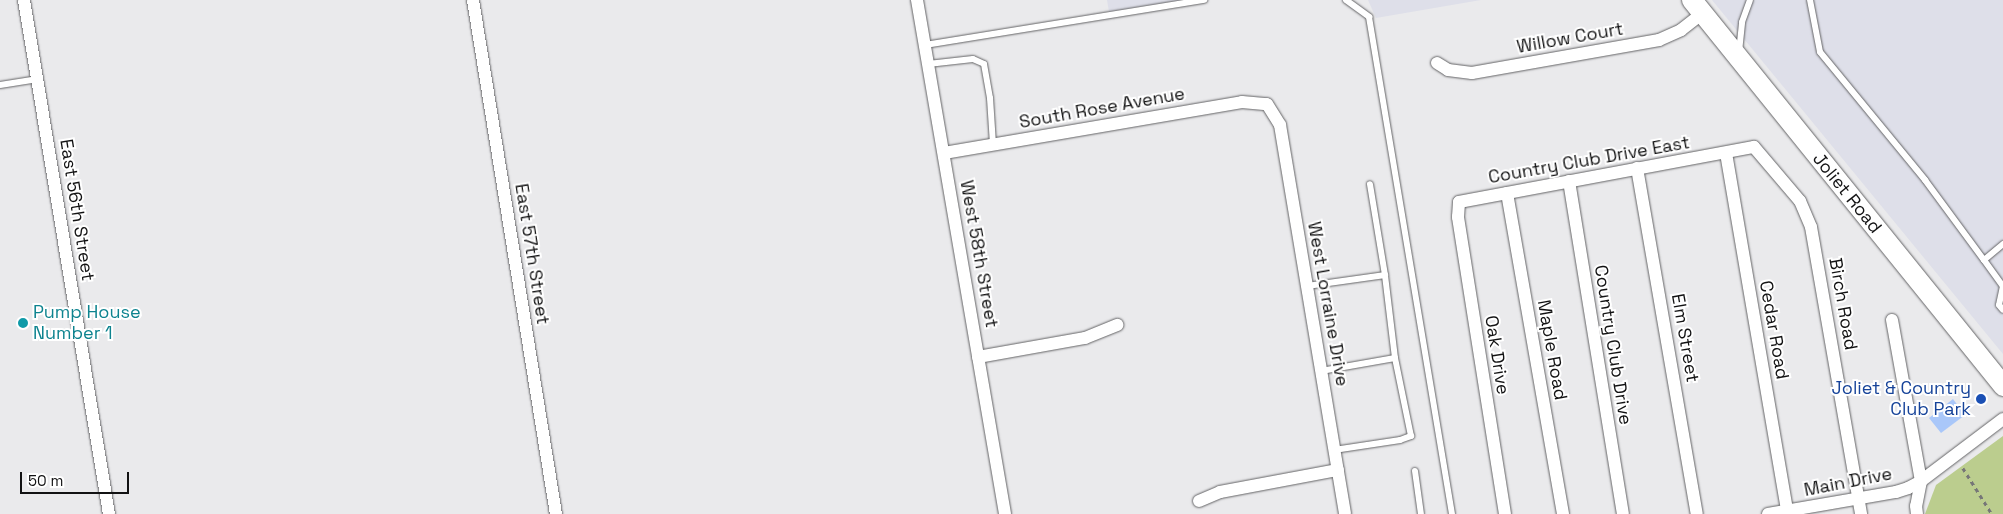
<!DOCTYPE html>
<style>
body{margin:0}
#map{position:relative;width:2003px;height:514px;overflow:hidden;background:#eaeaec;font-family:"Space Grotesk",sans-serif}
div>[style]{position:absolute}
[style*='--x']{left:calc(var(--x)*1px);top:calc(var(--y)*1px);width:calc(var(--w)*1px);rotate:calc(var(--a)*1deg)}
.built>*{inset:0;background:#dedfe9}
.green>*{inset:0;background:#bbcd8e}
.water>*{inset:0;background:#a9c7f9}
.path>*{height:2.5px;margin-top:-1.25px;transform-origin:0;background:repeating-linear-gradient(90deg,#767677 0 4px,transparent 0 8px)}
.roads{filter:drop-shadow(0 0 1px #636365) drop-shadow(0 0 1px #636365)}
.lane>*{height:6px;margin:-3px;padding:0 3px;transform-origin:3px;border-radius:3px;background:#fff}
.street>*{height:12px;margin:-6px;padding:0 6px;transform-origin:6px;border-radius:6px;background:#fff}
.primary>*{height:20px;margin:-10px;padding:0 10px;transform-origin:10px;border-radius:10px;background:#fff}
.dots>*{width:14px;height:14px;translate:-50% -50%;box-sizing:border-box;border:2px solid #fff;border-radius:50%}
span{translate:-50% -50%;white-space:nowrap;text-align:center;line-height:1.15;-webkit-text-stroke:4px #fff;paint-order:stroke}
.street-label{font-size:18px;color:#121213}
.culture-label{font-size:18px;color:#0d838f}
.left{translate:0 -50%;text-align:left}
.transit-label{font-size:18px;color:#164399}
.right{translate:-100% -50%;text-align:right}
.scale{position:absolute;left:20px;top:472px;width:109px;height:22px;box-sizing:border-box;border:2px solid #121213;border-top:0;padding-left:6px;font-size:15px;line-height:18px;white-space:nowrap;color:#121213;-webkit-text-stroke:4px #fff;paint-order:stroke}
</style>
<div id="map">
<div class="built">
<i style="clip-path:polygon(1107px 0,1186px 0,1109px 12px)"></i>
<i style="clip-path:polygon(1368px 0,1481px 0,1376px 18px)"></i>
<i style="clip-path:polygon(1712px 0,2003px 0,2003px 354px)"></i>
</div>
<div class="green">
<i style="clip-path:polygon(2003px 436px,2003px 514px,1925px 514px,1936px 485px)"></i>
</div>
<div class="water">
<i style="clip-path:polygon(1953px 399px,1965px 415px,1941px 433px,1929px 418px)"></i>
</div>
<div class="path">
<i style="--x:1963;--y:468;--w:54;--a:57.8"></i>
</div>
<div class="roads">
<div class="lane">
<i style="--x:1346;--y:0;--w:29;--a:36"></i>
<i style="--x:1369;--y:17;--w:504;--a:80.52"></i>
<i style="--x:1810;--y:0;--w:53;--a:79.1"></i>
<i style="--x:1820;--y:52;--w:166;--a:50.6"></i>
<i style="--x:1925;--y:180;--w:99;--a:53.6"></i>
<i style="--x:1984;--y:260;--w:25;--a:-40"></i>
<i style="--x:925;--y:45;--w:283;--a:-9.2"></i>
<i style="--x:1739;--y:52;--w:30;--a:-84"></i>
<i style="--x:1742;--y:22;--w:23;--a:-70"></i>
<i style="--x:928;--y:64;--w:45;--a:-6.3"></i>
<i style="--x:973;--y:59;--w:12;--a:24"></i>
<i style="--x:984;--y:64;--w:35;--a:80"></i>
<i style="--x:990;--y:98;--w:46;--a:86.3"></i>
<i style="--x:0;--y:85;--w:37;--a:-9"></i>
<i style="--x:1984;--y:260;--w:32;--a:54"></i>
<i style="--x:1307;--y:286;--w:79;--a:-8"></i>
<i style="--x:1385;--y:275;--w:92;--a:-99.4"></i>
<i style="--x:2003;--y:286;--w:19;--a:102"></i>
<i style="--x:1999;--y:305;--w:6;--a:51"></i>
<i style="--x:1321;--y:371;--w:75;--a:-10"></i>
<i style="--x:1334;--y:450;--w:67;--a:-8.6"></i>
<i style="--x:1400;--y:440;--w:12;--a:-20"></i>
<i style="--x:1411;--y:436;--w:80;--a:-101.6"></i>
<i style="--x:1395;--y:358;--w:84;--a:-96.9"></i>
<i style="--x:1415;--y:471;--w:43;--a:82.1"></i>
</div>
<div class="street">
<i style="--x:24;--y:0;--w:521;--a:80.61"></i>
<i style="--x:473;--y:0;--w:521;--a:80.83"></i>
<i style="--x:917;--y:0;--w:521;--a:80.28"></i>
<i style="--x:1437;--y:63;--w:13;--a:32"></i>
<i style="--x:1448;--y:70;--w:24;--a:7"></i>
<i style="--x:1472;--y:73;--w:190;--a:-10"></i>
<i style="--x:1659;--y:40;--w:24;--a:-24"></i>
<i style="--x:1681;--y:30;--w:28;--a:-38"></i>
<i style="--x:944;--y:153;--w:302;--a:-9.7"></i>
<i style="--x:1242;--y:102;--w:25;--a:5"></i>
<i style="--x:1267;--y:104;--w:25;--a:58"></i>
<i style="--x:1280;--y:125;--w:394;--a:80.5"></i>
<i style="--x:1726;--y:153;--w:366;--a:80.3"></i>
<i style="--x:1637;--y:168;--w:351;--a:80.2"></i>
<i style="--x:1569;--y:181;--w:337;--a:80.8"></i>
<i style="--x:1507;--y:193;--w:326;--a:80.1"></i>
<i style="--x:1892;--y:320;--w:164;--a:79.8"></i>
<i style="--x:1921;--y:481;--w:25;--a:101"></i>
<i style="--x:1916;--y:506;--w:8;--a:83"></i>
<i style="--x:978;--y:357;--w:109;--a:-10.1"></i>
<i style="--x:1085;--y:338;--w:35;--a:-22"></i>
<i style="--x:1199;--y:501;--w:23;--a:-23"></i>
<i style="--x:1220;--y:492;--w:120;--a:-10.6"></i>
<i style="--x:1505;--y:514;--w:301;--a:-99"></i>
<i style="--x:1458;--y:217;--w:15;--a:-86"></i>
<i style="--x:1459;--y:202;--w:300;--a:-10.6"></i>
<i style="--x:1754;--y:147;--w:71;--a:49.6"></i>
<i style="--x:1800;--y:201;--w:28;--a:67"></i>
<i style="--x:1811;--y:227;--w:291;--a:80.1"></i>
<i style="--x:1768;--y:514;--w:130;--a:-9.8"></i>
<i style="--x:1896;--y:492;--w:13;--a:-18"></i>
<i style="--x:1908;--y:488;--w:15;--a:-28"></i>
<i style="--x:1921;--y:481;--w:103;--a:-37.1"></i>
</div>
<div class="primary">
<i style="--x:1692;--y:0;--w:496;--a:51.1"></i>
</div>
</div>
<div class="dots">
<i style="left:23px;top:323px;background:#0f9aa8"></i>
<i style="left:1981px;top:399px;background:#1a4fb4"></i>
</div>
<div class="street-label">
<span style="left:1570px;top:38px;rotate:-10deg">Willow Court</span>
<span style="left:1102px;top:108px;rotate:-10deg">South Rose Avenue</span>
<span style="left:1589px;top:160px;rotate:-10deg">Country Club Drive East</span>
<span style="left:1847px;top:193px;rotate:51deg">Joliet Road</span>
<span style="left:77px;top:210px;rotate:81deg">East 56th Street</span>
<span style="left:532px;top:254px;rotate:81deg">East 57th Street</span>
<span style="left:979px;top:254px;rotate:80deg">West 58th Street</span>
<span style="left:1328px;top:304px;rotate:80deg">West Lorraine Drive</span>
<span style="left:1843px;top:304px;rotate:80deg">Birch Road</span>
<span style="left:1774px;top:330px;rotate:80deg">Cedar Road</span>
<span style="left:1685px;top:338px;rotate:80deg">Elm Street</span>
<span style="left:1613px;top:345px;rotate:81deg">Country Club Drive</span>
<span style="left:1552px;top:350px;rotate:80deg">Maple Road</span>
<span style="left:1497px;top:355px;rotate:81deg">Oak Drive</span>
<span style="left:1848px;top:482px;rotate:-11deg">Main Drive</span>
</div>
<div class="culture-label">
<span class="left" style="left:33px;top:323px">Pump House<br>Number 1</span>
</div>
<div class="transit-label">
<span class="right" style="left:1971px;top:399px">Joliet &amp; Country<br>Club Park</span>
</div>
<div class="scale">50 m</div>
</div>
